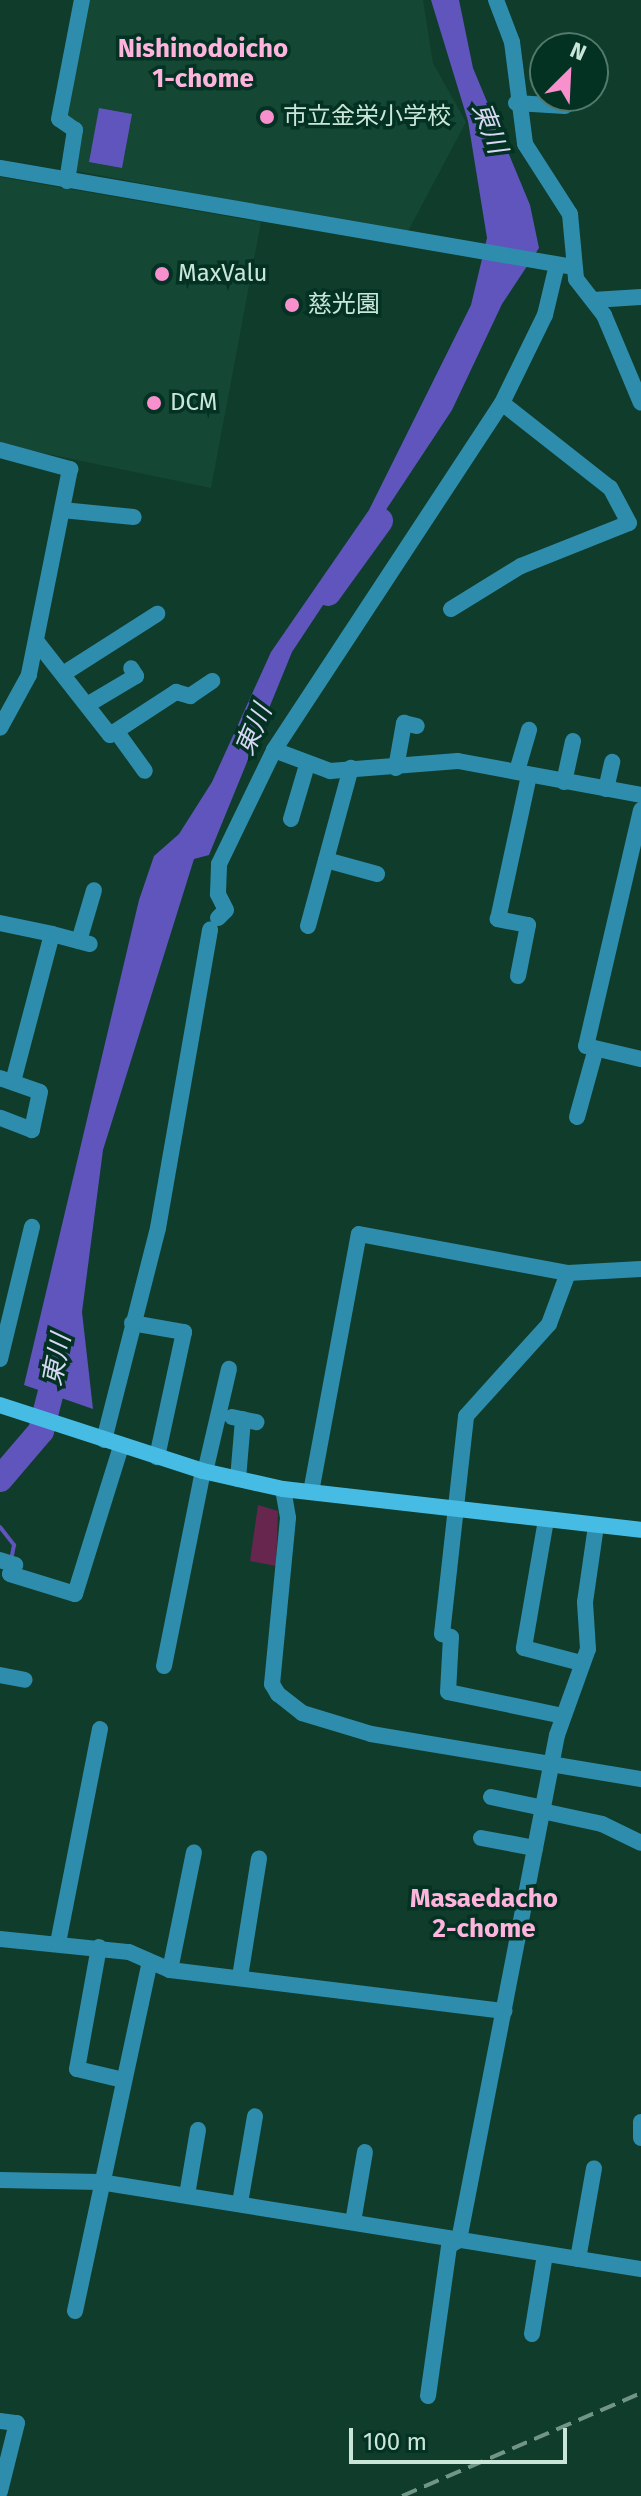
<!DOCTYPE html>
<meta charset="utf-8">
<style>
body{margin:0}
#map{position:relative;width:641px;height:2496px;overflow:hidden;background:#103c2b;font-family:"Fira Sans","Noto Sans JP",sans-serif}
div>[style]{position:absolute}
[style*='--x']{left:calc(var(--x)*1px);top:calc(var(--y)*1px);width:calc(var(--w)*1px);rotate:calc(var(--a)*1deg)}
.built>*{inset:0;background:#144734}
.green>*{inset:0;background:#66264e}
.water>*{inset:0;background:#6054bd}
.stream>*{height:4px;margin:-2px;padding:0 2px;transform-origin:2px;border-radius:2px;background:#6054bd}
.river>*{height:26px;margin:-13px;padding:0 13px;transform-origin:13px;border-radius:13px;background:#6054bd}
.street>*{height:16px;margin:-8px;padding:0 8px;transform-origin:8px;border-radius:8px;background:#2e8dad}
.secondary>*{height:16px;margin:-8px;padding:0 8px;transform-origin:8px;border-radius:8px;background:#46bce5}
.rail>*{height:4px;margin-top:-2px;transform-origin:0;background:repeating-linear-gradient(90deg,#719586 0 16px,transparent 0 24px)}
.dots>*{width:22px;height:22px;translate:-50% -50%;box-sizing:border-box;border:4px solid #033122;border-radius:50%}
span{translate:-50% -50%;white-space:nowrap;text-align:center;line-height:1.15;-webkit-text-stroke:7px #033122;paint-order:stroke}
.poi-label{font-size:24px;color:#c9e6d8}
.left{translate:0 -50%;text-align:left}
.neighbourhood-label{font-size:26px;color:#feb4dd;font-weight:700}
.water-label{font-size:26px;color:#d8d8f4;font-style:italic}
.north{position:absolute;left:529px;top:32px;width:80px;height:80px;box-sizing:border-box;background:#033122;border:2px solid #52796b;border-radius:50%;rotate:24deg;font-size:22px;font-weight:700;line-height:32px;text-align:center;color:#c9e6d8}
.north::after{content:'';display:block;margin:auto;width:28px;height:36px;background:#f790cd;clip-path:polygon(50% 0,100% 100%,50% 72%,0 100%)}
.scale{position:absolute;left:349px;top:2428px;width:218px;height:36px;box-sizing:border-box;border:4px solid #c9e6d8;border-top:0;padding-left:10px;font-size:24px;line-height:28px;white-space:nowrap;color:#c9e6d8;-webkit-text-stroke:6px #033122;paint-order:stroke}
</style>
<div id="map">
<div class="built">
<i style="clip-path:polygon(87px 0,423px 0,433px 63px,466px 122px,407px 233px,76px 171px,64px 113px)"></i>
<i style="clip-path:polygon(0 177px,261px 222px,211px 488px,0 444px)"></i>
</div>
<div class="green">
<i style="clip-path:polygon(258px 1505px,278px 1511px,276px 1566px,250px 1561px)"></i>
</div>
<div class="water">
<i style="clip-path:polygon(431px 0,459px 0,473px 68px,530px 205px,539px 248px,502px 304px,452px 410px,292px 652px,209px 855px,194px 859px,103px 1150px,82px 1312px,93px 1409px,24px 1385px,139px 900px,154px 856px,179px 834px,212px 782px,271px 652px,369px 510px,471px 305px,487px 238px,468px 121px)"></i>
<i style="clip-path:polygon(99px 108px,132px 114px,122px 168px,89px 162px)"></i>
</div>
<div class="stream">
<i style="--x:0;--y:1527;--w:23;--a:52"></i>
<i style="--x:14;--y:1545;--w:15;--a:101"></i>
</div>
<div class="river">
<i style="--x:328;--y:593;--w:89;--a:-54.2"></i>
<i style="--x:0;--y:1479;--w:63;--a:-49.5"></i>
<i style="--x:41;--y:1431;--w:73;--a:-75.8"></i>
</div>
<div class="street">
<i style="--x:496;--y:0;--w:45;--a:69.1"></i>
<i style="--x:512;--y:42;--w:103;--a:82.7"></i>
<i style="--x:525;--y:144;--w:83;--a:57.3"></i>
<i style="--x:570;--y:214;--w:65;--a:84.7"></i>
<i style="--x:576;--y:279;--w:46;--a:52.1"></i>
<i style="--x:604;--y:315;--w:95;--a:67.2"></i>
<i style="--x:516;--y:103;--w:49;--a:3.5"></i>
<i style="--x:0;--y:168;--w:581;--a:9.8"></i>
<i style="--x:67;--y:181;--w:52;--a:-81.1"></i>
<i style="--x:75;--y:130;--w:19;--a:-145"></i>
<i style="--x:59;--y:119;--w:121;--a:-79.1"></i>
<i style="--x:593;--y:300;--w:48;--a:-3.6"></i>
<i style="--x:0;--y:450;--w:73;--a:15.2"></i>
<i style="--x:70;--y:469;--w:210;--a:101.3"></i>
<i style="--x:29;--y:675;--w:60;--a:118.7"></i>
<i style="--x:62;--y:510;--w:72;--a:5.6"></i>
<i style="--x:451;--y:609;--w:82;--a:-31.6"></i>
<i style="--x:521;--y:566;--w:116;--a:-21.7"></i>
<i style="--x:629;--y:523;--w:40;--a:-118"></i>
<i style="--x:610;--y:488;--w:137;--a:-141.8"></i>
<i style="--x:37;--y:642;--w:118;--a:51.9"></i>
<i style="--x:110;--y:735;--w:79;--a:-33.1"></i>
<i style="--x:176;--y:692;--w:15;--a:16"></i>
<i style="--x:190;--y:696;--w:27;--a:-34"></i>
<i style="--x:63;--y:674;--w:112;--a:-32.6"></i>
<i style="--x:87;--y:705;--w:57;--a:-30.6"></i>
<i style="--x:136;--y:676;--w:9;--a:-122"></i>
<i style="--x:116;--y:731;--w:49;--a:54.1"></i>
<i style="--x:274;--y:750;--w:415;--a:-56.7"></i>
<i style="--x:502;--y:403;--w:98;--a:-64"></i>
<i style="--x:545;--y:315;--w:47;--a:-76.6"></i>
<i style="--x:396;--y:768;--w:46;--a:-79.9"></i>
<i style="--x:404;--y:723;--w:13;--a:13"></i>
<i style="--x:517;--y:771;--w:43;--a:-73.7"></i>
<i style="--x:564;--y:782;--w:42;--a:-77.6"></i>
<i style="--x:606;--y:789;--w:28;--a:-77"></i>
<i style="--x:641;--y:810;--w:242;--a:103.1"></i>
<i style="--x:586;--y:1046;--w:57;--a:13.3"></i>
<i style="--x:291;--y:819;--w:56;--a:-73.5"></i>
<i style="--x:326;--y:860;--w:53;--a:15.4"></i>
<i style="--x:218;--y:918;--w:11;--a:-45"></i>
<i style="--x:226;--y:910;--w:18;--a:-117"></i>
<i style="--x:218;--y:894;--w:30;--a:-88"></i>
<i style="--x:219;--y:864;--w:127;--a:-64.2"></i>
<i style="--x:274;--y:750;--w:60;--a:20.6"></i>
<i style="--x:330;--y:771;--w:128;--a:-4.5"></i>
<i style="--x:458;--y:761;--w:186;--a:10.5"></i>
<i style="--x:0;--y:923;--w:53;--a:11.9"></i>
<i style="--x:52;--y:934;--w:153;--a:104.8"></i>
<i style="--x:308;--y:926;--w:164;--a:-74.8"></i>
<i style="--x:52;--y:934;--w:39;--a:15"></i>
<i style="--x:79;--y:941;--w:53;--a:-73.6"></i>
<i style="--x:518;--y:976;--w:52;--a:-78.9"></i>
<i style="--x:528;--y:925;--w:31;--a:-169"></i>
<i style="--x:498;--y:919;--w:146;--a:-77.8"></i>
<i style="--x:0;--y:1078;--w:42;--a:19.3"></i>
<i style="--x:40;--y:1092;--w:39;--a:102"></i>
<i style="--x:32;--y:1130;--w:34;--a:-159"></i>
<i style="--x:577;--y:1117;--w:67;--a:-74.5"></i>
<i style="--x:132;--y:1323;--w:53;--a:9.8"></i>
<i style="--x:184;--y:1332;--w:128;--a:102.2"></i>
<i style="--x:0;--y:1359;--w:136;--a:-76.4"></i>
<i style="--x:232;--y:1417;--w:25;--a:12"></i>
<i style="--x:104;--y:1440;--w:219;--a:-75.7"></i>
<i style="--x:158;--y:1228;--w:303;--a:-80.1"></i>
<i style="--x:205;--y:1472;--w:106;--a:-76.9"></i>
<i style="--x:238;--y:1479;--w:60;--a:-85.2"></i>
<i style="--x:283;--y:1489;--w:29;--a:80"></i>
<i style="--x:288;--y:1518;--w:167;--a:95.5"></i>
<i style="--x:272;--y:1684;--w:12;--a:59"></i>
<i style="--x:278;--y:1694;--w:31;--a:38"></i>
<i style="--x:302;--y:1713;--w:72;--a:16.9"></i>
<i style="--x:371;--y:1734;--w:274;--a:9.5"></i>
<i style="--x:311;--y:1492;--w:262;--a:-79.5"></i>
<i style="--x:359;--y:1234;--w:213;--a:10.6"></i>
<i style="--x:568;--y:1273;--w:73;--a:-3.1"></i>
<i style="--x:546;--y:1520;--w:130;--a:99.8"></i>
<i style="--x:524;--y:1648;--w:59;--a:14.7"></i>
<i style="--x:0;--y:1560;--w:16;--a:18"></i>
<i style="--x:15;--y:1565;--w:10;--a:119"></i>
<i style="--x:10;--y:1574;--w:68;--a:17.1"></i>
<i style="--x:75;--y:1594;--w:155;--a:-72.7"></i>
<i style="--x:164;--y:1666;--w:199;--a:-78.7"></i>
<i style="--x:0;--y:1675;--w:25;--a:11"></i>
<i style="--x:563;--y:1716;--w:117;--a:-168.2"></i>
<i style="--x:448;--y:1692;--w:55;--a:-86.9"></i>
<i style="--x:451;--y:1637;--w:9;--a:-162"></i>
<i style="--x:442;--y:1634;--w:219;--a:-83.7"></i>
<i style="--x:466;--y:1416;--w:124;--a:-47.9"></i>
<i style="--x:549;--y:1324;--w:54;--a:-69.6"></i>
<i style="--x:491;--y:1797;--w:53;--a:11.9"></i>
<i style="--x:542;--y:1811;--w:61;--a:12.2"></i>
<i style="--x:602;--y:1824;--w:43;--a:26"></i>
<i style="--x:481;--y:1838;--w:55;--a:10.5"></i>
<i style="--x:0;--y:1939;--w:130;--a:5.8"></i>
<i style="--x:129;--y:1952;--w:45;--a:23.7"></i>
<i style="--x:170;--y:1970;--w:337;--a:7"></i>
<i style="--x:58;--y:1943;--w:218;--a:-78.9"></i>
<i style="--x:99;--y:1947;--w:124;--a:100.2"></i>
<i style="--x:77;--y:2069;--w:47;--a:13.4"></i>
<i style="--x:170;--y:1970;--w:120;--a:-78.5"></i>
<i style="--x:240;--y:1977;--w:120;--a:-80.9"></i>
<i style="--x:641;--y:2122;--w:16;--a:90"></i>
<i style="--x:0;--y:2180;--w:100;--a:1.1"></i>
<i style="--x:100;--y:2182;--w:548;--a:9.14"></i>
<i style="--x:187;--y:2195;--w:66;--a:-80.4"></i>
<i style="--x:240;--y:2203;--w:88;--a:-80.2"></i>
<i style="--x:353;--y:2222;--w:71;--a:-80.3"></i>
<i style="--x:578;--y:2259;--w:92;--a:-80"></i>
<i style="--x:75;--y:2311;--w:354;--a:-77.9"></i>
<i style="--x:532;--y:2334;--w:80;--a:-80.7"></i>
<i style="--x:428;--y:2396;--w:151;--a:-82"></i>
<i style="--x:449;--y:2246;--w:12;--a:-31"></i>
<i style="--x:459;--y:2240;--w:514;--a:-79.02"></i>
<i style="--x:557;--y:1735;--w:91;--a:-70.2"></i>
<i style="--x:588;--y:1649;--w:47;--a:-93.7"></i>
<i style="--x:585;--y:1602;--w:77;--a:-81.8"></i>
<i style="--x:0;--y:2421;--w:17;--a:7"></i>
<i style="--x:17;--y:2423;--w:70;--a:104"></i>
</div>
<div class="secondary">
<i style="--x:0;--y:1405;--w:213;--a:18"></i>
<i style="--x:203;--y:1471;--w:82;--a:12.7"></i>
<i style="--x:283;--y:1489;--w:360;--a:6.5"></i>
</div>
<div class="rail">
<i style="--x:402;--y:2496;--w:260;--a:-23.3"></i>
</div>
<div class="dots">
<i style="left:267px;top:117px;background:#f790cd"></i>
<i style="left:162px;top:274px;background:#f790cd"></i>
<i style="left:292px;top:305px;background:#f790cd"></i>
<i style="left:154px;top:403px;background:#f790cd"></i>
</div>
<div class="poi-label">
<span class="left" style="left:283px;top:117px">市立金栄小学校</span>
<span class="left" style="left:178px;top:274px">MaxValu</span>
<span class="left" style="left:308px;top:305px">慈光園</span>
<span class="left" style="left:170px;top:403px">DCM</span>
</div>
<div class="neighbourhood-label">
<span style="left:203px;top:64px">Nishinodoicho<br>1-chome</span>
<span style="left:484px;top:1914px">Masaedacho<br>2-chome</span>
</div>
<div class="water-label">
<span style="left:489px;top:128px;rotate:69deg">東川</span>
<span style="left:254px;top:730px;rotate:-67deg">東川</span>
<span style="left:57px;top:1360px;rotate:-79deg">東川</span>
</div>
<div class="north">N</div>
<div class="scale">100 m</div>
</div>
